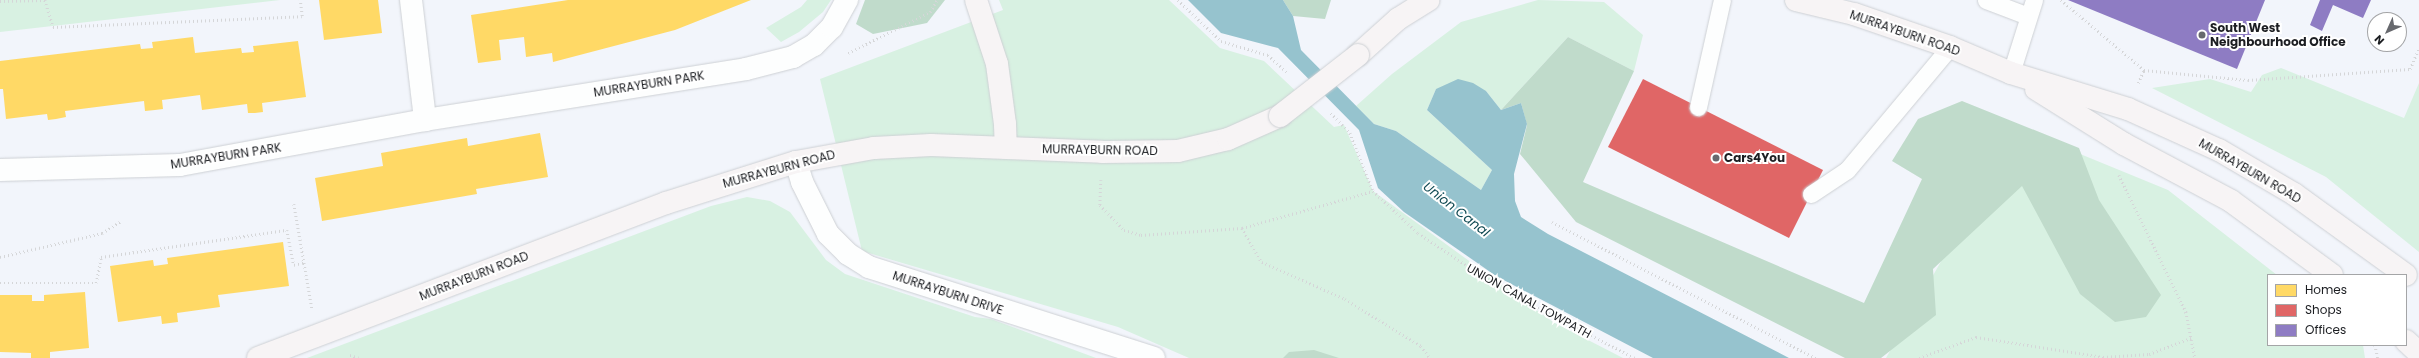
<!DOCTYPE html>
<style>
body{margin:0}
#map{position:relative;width:2419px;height:358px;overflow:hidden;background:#f2f5fb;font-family:Poppins,sans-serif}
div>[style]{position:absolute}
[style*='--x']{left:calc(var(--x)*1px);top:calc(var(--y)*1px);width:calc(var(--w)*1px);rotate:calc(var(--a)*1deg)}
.green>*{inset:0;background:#d8f1e2}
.forest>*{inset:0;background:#c0dbcb}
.water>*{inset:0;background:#96c3ce}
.homes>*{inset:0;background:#ffd966}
.shops>*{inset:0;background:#e06666}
.offices>*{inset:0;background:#8e7cc3}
.path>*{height:2.5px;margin-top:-1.25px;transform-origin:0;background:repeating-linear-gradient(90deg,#d5d6d8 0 1px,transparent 0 4px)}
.roads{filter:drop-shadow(0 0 1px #cdd0d4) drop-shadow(0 0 1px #cdd0d4)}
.lane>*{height:17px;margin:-8.5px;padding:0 8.5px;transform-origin:8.5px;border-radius:8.5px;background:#fdfefe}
.street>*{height:22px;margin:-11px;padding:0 11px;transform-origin:11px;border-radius:11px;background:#fdfefe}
.secondary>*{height:22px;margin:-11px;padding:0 11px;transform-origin:11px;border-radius:11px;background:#f7f4f5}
.bridges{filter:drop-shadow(0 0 1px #cdd0d4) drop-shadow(0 0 1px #cdd0d4)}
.secondary-bridge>*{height:22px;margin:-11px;padding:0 11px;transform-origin:11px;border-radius:11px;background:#f7f4f5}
.dots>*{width:11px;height:11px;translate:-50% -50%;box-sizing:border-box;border:2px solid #fff;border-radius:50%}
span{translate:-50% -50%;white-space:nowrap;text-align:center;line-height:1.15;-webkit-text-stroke:4px #fff;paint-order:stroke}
.poi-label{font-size:12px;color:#1c1e22;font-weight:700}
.left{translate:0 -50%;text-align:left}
.street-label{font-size:12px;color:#1c1e22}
.water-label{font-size:13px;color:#0f4952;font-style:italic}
.legend{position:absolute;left:2267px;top:274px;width:140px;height:72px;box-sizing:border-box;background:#fff;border:1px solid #a4a5a7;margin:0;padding:5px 7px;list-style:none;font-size:12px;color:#1c1e22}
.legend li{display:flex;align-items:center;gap:8px;height:20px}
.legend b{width:20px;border:1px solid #a4a5a7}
.north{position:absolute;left:2367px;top:12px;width:40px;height:40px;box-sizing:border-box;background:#fff;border:1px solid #a4a5a7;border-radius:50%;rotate:225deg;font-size:11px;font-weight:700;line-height:16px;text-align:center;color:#1c1e22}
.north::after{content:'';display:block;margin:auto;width:14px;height:18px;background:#67696e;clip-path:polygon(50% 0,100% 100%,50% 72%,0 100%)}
</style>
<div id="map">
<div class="green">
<i style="clip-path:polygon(0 0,280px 0,0 32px)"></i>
<i style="clip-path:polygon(807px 0,831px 0,823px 12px,799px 32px,781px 42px,766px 28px,801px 7px)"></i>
<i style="clip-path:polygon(999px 0,1169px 0,1220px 48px,1264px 61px,1334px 127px,1344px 125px,1373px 191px,1553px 322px,1623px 358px,1189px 358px,1118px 327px,862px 251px,820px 79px,1003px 10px)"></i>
<i style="clip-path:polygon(1538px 0,1604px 2px,1643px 35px,1634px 71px,1568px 37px,1501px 110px,1486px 91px,1436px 89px,1427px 110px,1492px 170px,1481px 190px,1396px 131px,1374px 124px,1356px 106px,1392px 74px,1461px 22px)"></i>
<i style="clip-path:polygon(2281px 68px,2404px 118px,2419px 83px,2419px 252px,2326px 177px,2152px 88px,2210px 79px,2251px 92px,2262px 75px)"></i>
<i style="clip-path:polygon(2017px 128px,2168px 190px,2277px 275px,2268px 275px,2268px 345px,2363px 345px,2365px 358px,1886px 358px)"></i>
<i style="clip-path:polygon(747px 197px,770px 201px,790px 212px,826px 260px,845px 274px,975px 317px,991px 319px,1096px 358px,307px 358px,711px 206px)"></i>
</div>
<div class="forest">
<i style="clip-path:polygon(865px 0,945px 0,927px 23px,873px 34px,856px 24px)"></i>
<i style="clip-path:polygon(1283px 0,1331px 0,1325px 19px,1293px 16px)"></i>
<i style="clip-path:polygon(1568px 37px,1634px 71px,1583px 182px,1864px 303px,1922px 179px,1892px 161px,1918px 119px,1962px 101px,2079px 148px,2099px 200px,2161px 295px,2146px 317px,2115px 322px,2080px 294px,2022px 186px,1933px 269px,1936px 315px,1881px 358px,1845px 358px,1576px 222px,1520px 154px,1527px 125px,1521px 103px,1501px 110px)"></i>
<i style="clip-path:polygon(1314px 350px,1339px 358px,1283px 358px,1289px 352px)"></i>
</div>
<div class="water">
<i style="clip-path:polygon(1188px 0,1283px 0,1293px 16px,1301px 50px,1374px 124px,1396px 131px,1481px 190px,1492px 170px,1427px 110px,1436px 89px,1458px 79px,1473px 83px,1486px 91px,1501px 110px,1521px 103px,1527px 124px,1514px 174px,1515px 201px,1521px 217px,1548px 234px,1789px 358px,1653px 358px,1496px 276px,1404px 212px,1378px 188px,1359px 130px,1278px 48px,1221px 33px)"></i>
</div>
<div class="homes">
<i style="clip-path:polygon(319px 0,378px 0,382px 33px,324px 40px)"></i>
<i style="clip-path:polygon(568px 0,751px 0,675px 30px,553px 62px,552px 53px,526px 57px,524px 37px,499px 40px,501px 60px,478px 63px,471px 15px)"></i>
<i style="clip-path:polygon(193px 37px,195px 53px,241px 48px,242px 53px,254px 52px,253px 46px,298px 41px,306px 97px,262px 103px,263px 112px,255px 113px,248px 113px,247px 104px,202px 110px,200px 95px,162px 100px,163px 109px,155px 110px,145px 111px,144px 101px,65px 111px,66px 117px,56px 119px,48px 120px,47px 114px,6px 119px,3px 89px,0 89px,0 61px,140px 44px,141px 49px,153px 48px,152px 42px)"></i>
<i style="clip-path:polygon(540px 133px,548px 177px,476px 189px,477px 194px,322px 221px,315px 178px,383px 166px,381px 153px,467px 138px,468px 146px)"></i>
<i style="clip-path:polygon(283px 242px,289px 286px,218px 295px,220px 307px,177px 313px,178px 322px,162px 324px,161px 316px,118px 322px,110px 266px,153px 260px,154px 266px,168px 264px,167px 258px)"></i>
<i style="clip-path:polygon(85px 292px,89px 348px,50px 352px,50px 358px,31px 358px,31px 353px,0 352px,0 295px,32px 295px,32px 301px,44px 301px,44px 295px)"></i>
</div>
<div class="shops">
<i style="clip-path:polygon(1643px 79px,1823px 170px,1789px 238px,1608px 147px)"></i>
</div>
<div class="offices">
<i style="clip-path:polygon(2068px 0,2265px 0,2237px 69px)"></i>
<i style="clip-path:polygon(2320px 0,2371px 0,2363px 18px,2333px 5px,2322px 31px,2310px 25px)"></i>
</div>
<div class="path">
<i style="--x:45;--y:0;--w:28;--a:73"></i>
<i style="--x:53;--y:27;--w:249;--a:-2.5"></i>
<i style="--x:302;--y:16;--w:16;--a:-97"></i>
<i style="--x:1178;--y:0;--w:59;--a:43.6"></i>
<i style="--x:1221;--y:41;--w:49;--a:16.6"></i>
<i style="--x:1268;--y:55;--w:27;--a:42"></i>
<i style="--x:2061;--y:0;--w:109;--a:40.1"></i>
<i style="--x:0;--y:1;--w:45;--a:-1.3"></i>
<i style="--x:848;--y:53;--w:92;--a:-26.6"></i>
<i style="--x:930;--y:12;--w:14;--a:-60"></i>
<i style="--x:2138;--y:83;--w:14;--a:-65"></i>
<i style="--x:2144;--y:70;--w:104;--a:5.5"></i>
<i style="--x:2248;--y:80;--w:162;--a:-3.9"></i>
<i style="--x:2410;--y:69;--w:23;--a:-67"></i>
<i style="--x:1331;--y:113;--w:28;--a:46"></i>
<i style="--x:1350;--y:133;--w:62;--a:68.4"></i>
<i style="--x:1373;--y:191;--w:62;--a:43"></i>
<i style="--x:1418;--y:233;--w:97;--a:33.7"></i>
<i style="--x:1499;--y:287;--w:153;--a:27.6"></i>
<i style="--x:2119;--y:175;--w:153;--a:63.9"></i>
<i style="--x:2186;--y:312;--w:47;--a:78.9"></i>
<i style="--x:1101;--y:180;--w:25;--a:92"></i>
<i style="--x:1100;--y:205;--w:35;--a:46"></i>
<i style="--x:1124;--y:230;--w:18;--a:16"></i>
<i style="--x:1141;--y:235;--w:101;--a:-4"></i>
<i style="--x:1242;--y:228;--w:136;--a:-15.8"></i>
<i style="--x:294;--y:204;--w:106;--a:80.2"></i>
<i style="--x:1552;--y:222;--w:297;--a:27.3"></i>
<i style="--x:1242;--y:228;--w:39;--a:60"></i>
<i style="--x:1262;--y:262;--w:91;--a:24"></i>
<i style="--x:1345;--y:299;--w:89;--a:31.7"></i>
<i style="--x:1421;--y:346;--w:15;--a:53"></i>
<i style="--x:0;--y:257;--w:105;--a:-13.2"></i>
<i style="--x:102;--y:233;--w:22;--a:-32"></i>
<i style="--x:0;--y:283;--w:96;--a:0"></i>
<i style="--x:96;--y:283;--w:26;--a:-79"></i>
<i style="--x:101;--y:257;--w:188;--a:-8.3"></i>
<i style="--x:287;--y:230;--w:36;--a:79"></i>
<i style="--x:294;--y:265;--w:10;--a:-17"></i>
<i style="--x:2375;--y:345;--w:13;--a:77"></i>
<i style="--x:350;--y:355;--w:9;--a:18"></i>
<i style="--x:1919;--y:358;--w:61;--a:-20.2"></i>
<i style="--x:1976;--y:337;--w:129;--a:8.9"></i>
<i style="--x:2103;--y:357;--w:46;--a:-3.7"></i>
<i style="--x:2149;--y:354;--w:45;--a:-20.9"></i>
</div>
<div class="roads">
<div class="lane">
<i style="--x:1986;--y:0;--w:45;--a:20.9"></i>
<i style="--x:2011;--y:73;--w:77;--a:-72.5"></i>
<i style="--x:1698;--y:107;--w:110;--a:-77.4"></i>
<i style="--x:1811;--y:194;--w:43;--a:-33.7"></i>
<i style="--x:1847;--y:170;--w:160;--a:-50.1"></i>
</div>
<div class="street">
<i style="--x:411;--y:0;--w:121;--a:83.3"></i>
<i style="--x:796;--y:162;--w:21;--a:73"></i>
<i style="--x:802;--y:182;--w:58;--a:63.4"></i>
<i style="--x:828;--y:234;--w:28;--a:45"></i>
<i style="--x:848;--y:254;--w:25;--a:32"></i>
<i style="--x:869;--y:267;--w:299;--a:17.7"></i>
<i style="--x:0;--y:170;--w:180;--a:-1.6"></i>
<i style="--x:180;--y:165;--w:249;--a:-10.4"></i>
<i style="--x:425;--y:120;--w:325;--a:-9"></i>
<i style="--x:746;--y:69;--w:49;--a:-14.3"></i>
<i style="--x:793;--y:57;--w:24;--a:-30"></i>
<i style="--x:814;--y:45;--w:25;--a:-45"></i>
<i style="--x:832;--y:27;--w:31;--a:-61"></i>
</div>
<div class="secondary">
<i style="--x:976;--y:0;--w:67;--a:71.8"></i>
<i style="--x:997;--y:64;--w:61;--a:82.4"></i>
<i style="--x:1005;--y:124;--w:24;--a:88"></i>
<i style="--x:1796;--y:0;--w:60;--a:13.6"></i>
<i style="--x:1854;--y:14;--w:102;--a:19"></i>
<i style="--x:1950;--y:47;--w:66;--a:23.1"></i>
<i style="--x:2011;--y:73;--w:122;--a:17.1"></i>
<i style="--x:2128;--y:109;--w:100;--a:24.3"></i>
<i style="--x:2219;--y:150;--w:87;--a:30.4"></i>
<i style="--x:2294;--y:194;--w:138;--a:35.9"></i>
<i style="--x:1358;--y:55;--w:54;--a:-42"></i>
<i style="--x:1398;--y:19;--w:36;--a:-32"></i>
<i style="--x:2036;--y:89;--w:104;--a:32"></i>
<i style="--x:2124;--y:144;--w:121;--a:28"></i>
<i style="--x:2231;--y:201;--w:125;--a:36.2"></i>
<i style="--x:2406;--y:341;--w:18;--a:43"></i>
<i style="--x:258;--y:358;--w:436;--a:-20.8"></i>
<i style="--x:666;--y:203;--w:136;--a:-17.5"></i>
<i style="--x:796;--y:162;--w:79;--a:-10.2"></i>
<i style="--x:874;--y:148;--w:57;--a:-3"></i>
<i style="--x:931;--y:145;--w:171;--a:2.3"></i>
<i style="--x:1102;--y:152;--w:76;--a:-0.8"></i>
<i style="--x:1178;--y:151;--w:51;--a:-13.5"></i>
<i style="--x:1228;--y:139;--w:57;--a:-23.9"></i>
</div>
</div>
<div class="bridges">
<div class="secondary-bridge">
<i style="--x:1280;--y:116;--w:99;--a:-38"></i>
</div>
</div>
<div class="dots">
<i style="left:2202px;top:35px;background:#67696e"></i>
<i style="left:1716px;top:158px;background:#67696e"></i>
</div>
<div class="poi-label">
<span class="left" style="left:2210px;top:35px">South West<br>Neighbourhood Office</span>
<span class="left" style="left:1724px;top:158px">Cars4You</span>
</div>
<div class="street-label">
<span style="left:1905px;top:33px;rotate:19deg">MURRAYBURN ROAD</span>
<span style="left:649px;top:84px;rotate:-9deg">MURRAYBURN PARK</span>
<span style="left:1100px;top:150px;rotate:1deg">MURRAYBURN ROAD</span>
<span style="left:226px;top:156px;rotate:-9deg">MURRAYBURN PARK</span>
<span style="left:779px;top:169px;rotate:-15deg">MURRAYBURN ROAD</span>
<span style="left:2250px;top:171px;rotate:30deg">MURRAYBURN ROAD</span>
<span style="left:474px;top:276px;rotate:-21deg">MURRAYBURN ROAD</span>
<span style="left:948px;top:293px;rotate:18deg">MURRAYBURN DRIVE</span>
<span style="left:1529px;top:301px;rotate:29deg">UNION CANAL TOWPATH</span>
</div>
<div class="water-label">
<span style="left:1456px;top:210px;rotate:38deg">Union Canal</span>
</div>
<ul class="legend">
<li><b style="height:11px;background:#ffd966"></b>Homes</li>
<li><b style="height:11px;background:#e06666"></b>Shops</li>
<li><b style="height:11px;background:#8e7cc3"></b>Offices</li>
</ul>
<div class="north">N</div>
</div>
